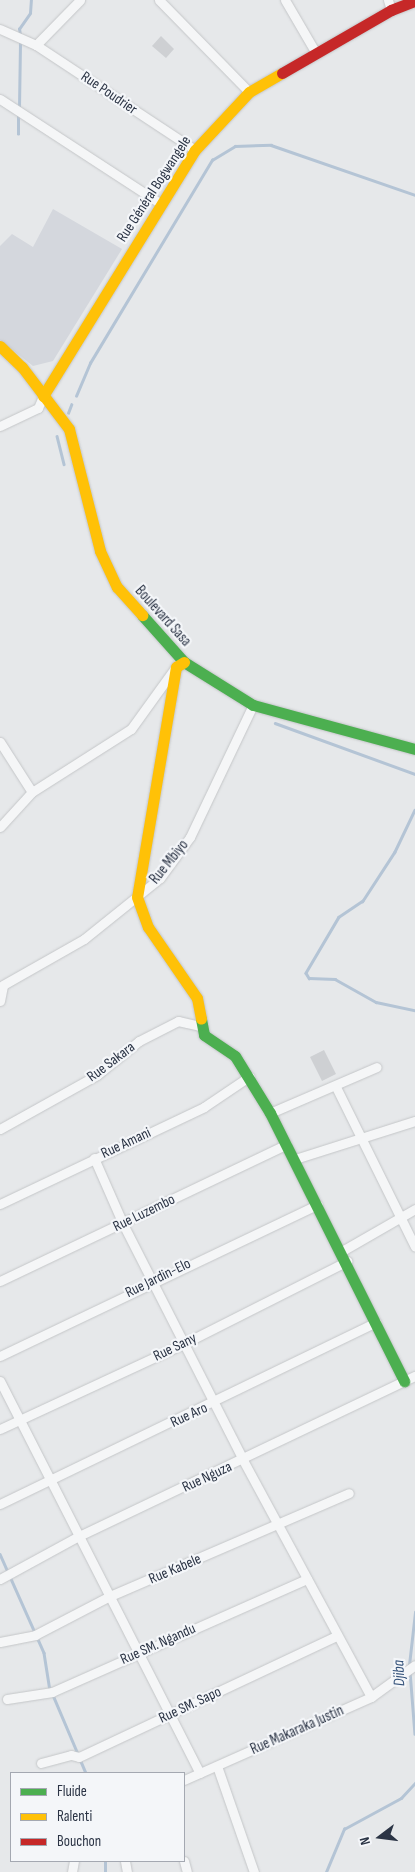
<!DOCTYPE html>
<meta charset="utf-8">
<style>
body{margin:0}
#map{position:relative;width:415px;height:1872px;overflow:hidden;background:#e6e8ea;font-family:"Sofia Sans Condensed",sans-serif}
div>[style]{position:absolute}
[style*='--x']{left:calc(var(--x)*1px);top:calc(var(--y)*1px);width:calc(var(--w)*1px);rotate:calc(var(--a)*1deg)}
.built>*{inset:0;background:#d4d7dd}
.stream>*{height:2.5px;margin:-1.25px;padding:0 1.25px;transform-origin:1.25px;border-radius:1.25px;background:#b4c4d5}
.building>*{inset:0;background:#ced0d3}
.roads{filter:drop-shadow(0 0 1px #c4c6c8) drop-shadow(0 0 1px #c4c6c8)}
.street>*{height:9px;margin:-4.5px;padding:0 4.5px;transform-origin:4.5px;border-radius:4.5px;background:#f5f6f7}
.fast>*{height:11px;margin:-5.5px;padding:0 5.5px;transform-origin:5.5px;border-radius:5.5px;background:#4caf50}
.slow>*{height:11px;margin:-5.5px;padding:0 5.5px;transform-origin:5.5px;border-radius:5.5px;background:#ffc107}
.jam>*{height:11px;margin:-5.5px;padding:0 5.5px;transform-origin:5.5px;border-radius:5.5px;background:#c62828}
span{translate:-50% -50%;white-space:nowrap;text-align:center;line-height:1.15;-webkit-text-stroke:4.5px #f4f6f9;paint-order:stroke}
.street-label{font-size:15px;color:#2b3445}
.water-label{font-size:16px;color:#34527a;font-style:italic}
.legend{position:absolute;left:10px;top:1772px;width:175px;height:90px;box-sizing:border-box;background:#f4f6f9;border:1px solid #a4a8b1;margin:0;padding:6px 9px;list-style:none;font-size:15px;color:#2b3445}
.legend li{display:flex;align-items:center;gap:10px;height:25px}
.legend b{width:25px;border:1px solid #a4a8b1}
.north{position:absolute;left:355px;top:1812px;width:50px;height:50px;-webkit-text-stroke:4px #f4f6f9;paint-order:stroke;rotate:255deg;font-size:14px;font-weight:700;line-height:20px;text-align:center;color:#2b3445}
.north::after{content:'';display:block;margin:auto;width:18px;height:22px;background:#2b3445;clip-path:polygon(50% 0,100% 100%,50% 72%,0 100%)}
</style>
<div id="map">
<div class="built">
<i style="clip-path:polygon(53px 209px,122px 249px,53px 361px,33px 366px,0 340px,0 246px,12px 234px,33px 247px)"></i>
</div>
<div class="stream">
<i style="--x:20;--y:35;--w:6;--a:-99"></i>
<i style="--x:19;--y:29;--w:19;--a:-55"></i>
<i style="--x:30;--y:13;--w:13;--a:-86"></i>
<i style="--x:19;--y:107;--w:67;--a:-89.1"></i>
<i style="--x:18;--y:134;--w:19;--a:-90"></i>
<i style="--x:76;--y:396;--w:36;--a:-67"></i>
<i style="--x:90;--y:363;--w:237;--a:-59"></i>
<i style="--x:212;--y:160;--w:27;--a:-31"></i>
<i style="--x:235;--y:146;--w:36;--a:-2"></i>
<i style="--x:271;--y:145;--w:152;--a:19.1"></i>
<i style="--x:68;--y:413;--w:9;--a:-69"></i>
<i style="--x:57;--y:436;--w:29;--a:76"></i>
<i style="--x:275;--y:723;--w:149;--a:20"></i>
<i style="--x:415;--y:810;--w:47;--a:115.5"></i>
<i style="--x:395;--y:852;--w:59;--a:123.1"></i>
<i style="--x:363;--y:901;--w:29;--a:146"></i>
<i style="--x:339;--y:917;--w:65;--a:120.5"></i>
<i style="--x:306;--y:973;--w:6;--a:59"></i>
<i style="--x:309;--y:978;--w:26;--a:2"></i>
<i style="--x:335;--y:979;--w:47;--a:29.3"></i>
<i style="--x:376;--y:1002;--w:40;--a:12"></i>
<i style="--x:0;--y:1554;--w:108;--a:66"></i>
<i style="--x:44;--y:1653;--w:37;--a:81"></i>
<i style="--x:409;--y:1665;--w:53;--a:-83.5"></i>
<i style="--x:410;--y:1671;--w:63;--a:85.5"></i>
<i style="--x:53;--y:1695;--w:64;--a:67"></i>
<i style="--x:80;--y:1759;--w:15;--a:67"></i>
<i style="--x:105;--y:1872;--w:11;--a:-90"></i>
<i style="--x:326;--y:1872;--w:47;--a:-67.3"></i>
<i style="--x:344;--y:1829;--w:65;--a:-28.5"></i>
<i style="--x:401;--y:1798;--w:21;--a:-47"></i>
</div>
<div class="building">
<i style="clip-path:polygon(161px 36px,174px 49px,166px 58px,152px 46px)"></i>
<i style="clip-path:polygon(324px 1050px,336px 1074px,322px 1081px,310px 1057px)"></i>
</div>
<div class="roads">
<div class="street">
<i style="--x:159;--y:0;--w:129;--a:45.6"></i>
<i style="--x:285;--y:0;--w:61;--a:59.7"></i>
<i style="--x:388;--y:0;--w:10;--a:73"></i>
<i style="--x:0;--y:29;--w:39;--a:24"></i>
<i style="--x:36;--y:45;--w:191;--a:33.4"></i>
<i style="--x:36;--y:45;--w:63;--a:-45.6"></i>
<i style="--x:0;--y:99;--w:192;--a:33.1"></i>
<i style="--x:0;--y:426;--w:42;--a:-25.3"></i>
<i style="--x:38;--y:408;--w:13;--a:-67"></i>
<i style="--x:0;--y:742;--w:59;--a:57.4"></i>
<i style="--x:0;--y:827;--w:47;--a:-47.6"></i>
<i style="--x:32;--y:792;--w:117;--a:-32.5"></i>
<i style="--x:131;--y:729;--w:75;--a:-54.2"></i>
<i style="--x:0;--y:1001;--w:16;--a:-79"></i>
<i style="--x:3;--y:985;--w:93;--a:-29.6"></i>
<i style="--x:84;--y:939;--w:97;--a:-38.8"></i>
<i style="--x:160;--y:878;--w:51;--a:-53.8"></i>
<i style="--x:190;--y:837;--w:146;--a:-64.5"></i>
<i style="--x:336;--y:1087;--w:178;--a:63.7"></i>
<i style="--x:270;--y:1113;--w:116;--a:-23.3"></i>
<i style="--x:0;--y:1129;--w:111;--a:-29.1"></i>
<i style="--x:97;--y:1075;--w:54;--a:-39"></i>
<i style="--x:139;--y:1041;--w:44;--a:-27.1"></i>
<i style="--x:178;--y:1021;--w:22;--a:13"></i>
<i style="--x:94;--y:1158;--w:72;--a:66.3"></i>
<i style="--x:123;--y:1224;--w:265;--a:63"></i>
<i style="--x:243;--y:1460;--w:269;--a:61.6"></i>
<i style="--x:295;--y:1159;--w:126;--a:-17.6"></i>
<i style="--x:0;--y:1204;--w:226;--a:-25.4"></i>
<i style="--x:204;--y:1107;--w:55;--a:-34"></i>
<i style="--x:342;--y:1251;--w:84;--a:-29.9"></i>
<i style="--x:0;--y:1281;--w:318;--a:-25.5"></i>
<i style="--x:0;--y:1356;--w:352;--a:-25.5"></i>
<i style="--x:0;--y:1381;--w:440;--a:63"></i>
<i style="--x:0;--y:1429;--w:204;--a:-24.9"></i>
<i style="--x:185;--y:1343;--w:182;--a:-26.8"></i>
<i style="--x:0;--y:1504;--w:418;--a:-25.8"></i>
<i style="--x:0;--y:1579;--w:90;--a:-28.6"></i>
<i style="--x:79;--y:1536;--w:372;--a:-25.5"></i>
<i style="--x:0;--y:1642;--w:36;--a:-11"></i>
<i style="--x:35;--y:1635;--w:85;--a:-27.5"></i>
<i style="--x:110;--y:1596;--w:260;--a:-23.3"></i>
<i style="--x:7;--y:1699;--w:46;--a:-8.8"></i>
<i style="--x:52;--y:1692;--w:279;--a:-23.9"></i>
<i style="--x:41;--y:1763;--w:31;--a:-15"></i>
<i style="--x:71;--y:1755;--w:8;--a:14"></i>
<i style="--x:79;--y:1757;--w:284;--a:-25.2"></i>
<i style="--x:217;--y:1766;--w:112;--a:70.8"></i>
<i style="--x:184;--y:1780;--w:205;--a:-23.9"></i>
<i style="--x:371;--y:1697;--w:54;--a:-36"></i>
<i style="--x:125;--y:1861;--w:11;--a:80"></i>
<i style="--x:184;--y:1861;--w:11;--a:75"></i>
<i style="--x:72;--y:1872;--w:11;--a:-80"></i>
</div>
<div class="fast">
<i style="--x:142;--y:615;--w:63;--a:48.2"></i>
<i style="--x:184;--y:662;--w:81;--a:31.9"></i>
<i style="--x:253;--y:705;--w:168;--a:15.2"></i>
<i style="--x:201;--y:1019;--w:16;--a:79"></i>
<i style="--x:204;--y:1035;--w:37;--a:34"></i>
<i style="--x:235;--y:1056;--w:67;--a:58.4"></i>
<i style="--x:270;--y:1113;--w:300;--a:63.4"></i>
</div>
<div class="slow">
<i style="--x:0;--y:346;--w:30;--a:44"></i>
<i style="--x:22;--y:367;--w:78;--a:52.8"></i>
<i style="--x:69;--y:429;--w:126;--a:75.7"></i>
<i style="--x:100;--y:551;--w:40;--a:65"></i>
<i style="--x:117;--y:587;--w:38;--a:48"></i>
<i style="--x:43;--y:396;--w:289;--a:-58.3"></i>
<i style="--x:195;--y:150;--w:79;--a:-47"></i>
<i style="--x:249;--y:92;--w:38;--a:-30"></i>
<i style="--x:184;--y:662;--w:9;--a:148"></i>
<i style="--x:176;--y:667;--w:233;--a:99.6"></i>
<i style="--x:137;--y:897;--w:32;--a:70"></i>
<i style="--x:148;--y:927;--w:86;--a:55.4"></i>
<i style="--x:197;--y:998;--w:21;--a:79"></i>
</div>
<div class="jam">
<i style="--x:282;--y:73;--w:126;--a:-30"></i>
<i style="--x:391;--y:10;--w:26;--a:-21"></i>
</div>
</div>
<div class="street-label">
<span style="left:109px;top:93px;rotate:34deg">Rue Poudrier</span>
<span style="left:154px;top:189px;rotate:-57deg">Rue Général Bogwangele</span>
<span style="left:163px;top:616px;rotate:48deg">Boulevard Sasa</span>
<span style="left:169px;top:862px;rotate:-51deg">Rue Mbiyo</span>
<span style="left:111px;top:1062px;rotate:-37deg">Rue Sakara</span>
<span style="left:126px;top:1143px;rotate:-25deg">Rue Amani</span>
<span style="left:144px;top:1213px;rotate:-26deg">Rue Luzembo</span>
<span style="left:158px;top:1278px;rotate:-26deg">Rue Jardin-Elo</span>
<span style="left:175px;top:1347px;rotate:-26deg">Rue Sany</span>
<span style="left:189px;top:1415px;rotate:-25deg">Rue Aro</span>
<span style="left:207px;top:1477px;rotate:-25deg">Rue Nguza</span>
<span style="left:175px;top:1569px;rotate:-23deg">Rue Kabele</span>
<span style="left:158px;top:1644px;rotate:-24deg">Rue SM. Ngandu</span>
<span style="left:190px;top:1705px;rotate:-25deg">Rue SM. Sapo</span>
<span style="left:297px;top:1730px;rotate:-24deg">Rue Makaraka Justin</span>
</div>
<div class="water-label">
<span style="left:400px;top:1673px;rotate:-92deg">Djiba</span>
</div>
<ul class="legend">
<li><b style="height:6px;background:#4caf50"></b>Fluide</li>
<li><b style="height:6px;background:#ffc107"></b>Ralenti</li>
<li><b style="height:6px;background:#c62828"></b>Bouchon</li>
</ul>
<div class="north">N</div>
</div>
